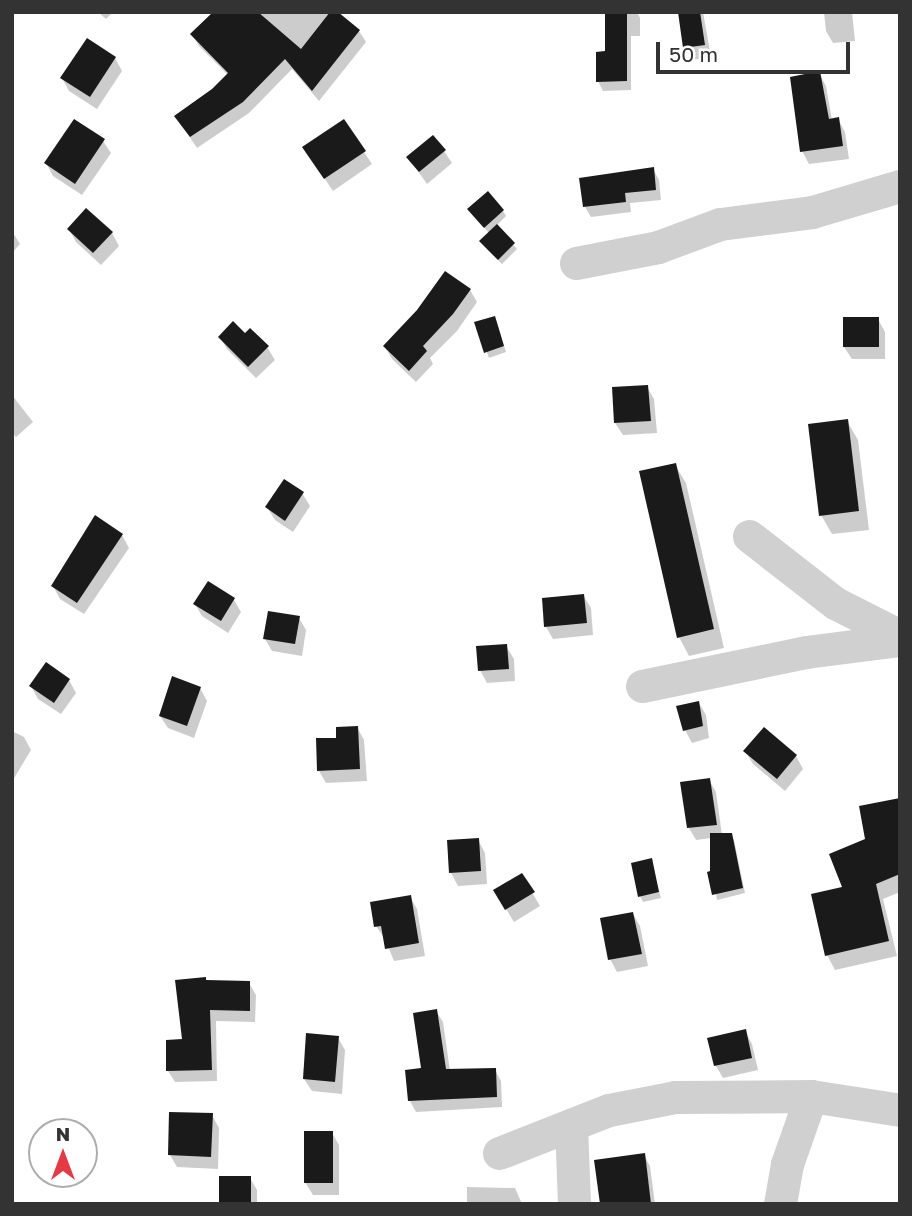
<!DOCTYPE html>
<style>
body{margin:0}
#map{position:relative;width:912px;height:1216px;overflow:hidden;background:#fff;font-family:"Golos Text",sans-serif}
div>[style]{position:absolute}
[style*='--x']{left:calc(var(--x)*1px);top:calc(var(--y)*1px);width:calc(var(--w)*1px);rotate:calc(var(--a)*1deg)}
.shadow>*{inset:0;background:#0003}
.building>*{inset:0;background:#1a1a1a}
.minor>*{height:33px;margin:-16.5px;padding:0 16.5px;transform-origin:16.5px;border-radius:16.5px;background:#d0d0d0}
span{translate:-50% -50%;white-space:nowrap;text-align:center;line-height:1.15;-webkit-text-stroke:7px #fff;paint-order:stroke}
.frame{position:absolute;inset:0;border:14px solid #333;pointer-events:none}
.north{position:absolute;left:28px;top:1118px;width:70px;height:70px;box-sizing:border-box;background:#fff;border:2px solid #adadad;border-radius:50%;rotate:0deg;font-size:19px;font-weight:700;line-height:28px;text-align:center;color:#333}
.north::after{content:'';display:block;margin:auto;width:24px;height:32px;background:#e63946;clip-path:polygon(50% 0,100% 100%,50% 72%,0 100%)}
.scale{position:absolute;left:656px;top:42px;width:194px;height:32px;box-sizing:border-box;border:4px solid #333;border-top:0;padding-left:9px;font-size:21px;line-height:24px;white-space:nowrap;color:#333;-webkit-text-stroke:5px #fff;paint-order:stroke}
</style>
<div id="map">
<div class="shadow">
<i style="clip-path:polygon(98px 12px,113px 12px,106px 19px)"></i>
<i style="clip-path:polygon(215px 12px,335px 12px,359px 31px,366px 42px,319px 101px,292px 69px,249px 113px,197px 148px,176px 116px,214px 90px,228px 75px,199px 46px,192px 34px)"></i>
<i style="clip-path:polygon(607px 12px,637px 12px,640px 18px,640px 36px,631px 36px,631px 90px,603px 91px,598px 81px,607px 53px)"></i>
<i style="clip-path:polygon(680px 12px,703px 12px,711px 57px,692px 60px,685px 47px)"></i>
<i style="clip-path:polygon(824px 12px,852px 12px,855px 41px,833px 43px,826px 31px)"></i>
<i style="clip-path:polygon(115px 58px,122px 71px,97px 109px,69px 91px,62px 78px)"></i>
<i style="clip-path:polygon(819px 73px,826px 86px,832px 120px,838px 119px,845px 132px,849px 159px,809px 164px,802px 151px)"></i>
<i style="clip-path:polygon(103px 141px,111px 153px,82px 195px,53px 176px,46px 163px)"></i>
<i style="clip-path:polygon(444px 151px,452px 163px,427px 184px,408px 157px)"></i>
<i style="clip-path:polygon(364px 152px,372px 164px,333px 191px,312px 160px)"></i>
<i style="clip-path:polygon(653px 169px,659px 180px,661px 200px,630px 203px,631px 212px,591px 217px,585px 207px)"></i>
<i style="clip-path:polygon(503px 211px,506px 216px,496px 226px,517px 249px,502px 264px,485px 247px,482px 242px,490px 234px,473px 215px)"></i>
<i style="clip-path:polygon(69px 229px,112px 233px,119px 246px,101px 265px,76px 242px)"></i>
<i style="clip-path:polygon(12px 231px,20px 244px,12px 253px)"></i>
<i style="clip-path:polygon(470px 290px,477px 302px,457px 331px,430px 358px,433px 364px,416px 382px,392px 359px,385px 347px)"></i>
<i style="clip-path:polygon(878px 319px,885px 332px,885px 359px,852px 359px,844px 347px)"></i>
<i style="clip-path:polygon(476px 323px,497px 323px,506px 352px,489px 358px)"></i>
<i style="clip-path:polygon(220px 337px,267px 347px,275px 360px,256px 378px,227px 349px)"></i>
<i style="clip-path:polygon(647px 387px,654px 399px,657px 433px,623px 435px,615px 423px)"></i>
<i style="clip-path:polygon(12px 395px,33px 422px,16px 437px,12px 433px)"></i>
<i style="clip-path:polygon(847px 421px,858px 440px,869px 530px,832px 534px,821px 515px)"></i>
<i style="clip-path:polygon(675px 465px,686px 483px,724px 648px,689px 656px,679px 637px)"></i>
<i style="clip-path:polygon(302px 493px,310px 506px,293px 532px,275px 520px,267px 507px)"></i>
<i style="clip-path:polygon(122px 535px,129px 548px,84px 614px,60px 599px,53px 586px)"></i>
<i style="clip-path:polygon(583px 595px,591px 608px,593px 635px,553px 639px,546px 627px)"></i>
<i style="clip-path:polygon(234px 600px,241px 612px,228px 633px,202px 616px,195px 604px)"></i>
<i style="clip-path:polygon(299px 618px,306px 630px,302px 656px,272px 651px,265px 639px)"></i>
<i style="clip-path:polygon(506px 646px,514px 659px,515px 681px,487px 683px,480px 670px)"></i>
<i style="clip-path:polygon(69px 680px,76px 693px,61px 714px,38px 699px,31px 686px)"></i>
<i style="clip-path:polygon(200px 688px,207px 701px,194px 738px,168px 728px,160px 716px)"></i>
<i style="clip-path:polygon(699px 703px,706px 715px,709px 738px,692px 743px,685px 730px)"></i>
<i style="clip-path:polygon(357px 727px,364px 740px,367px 781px,326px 783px,319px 771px)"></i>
<i style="clip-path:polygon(764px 729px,796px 756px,803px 769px,785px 791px,753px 764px,745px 751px)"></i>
<i style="clip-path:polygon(12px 731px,24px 737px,31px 750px,13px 780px)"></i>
<i style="clip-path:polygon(709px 780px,716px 792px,722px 835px,731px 835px,734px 840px,745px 893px,717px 900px,712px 873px,712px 838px,696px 840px,689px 828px,682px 783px)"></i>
<i style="clip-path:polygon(900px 800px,900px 892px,883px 899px,897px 956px,835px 970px,827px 955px,844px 889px,867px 840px)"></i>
<i style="clip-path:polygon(478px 840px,485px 853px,487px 884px,458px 886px,451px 873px,449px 842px)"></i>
<i style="clip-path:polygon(651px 860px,661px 898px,643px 902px,640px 896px)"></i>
<i style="clip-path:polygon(522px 875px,540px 906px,514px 922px,495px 891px)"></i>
<i style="clip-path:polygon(410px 897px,417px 909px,425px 956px,394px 961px,385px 939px,376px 926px)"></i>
<i style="clip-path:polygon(633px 914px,640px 926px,648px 966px,617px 972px,610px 959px)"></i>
<i style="clip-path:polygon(207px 982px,249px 983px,256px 995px,255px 1022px,216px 1021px,217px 1081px,175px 1082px,168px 1071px)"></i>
<i style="clip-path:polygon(436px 1011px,443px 1022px,450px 1071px,495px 1070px,501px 1081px,502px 1107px,416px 1112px,410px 1101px,407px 1071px,423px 1070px)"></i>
<i style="clip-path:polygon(745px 1031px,752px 1044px,758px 1070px,723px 1078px,716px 1066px,710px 1040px)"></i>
<i style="clip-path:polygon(338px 1038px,345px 1050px,342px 1094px,312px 1091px,304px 1079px)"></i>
<i style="clip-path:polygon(212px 1115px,219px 1128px,218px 1169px,177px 1167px,170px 1155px)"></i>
<i style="clip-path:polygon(332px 1133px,339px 1145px,339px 1195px,313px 1195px,305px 1182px)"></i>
<i style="clip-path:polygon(644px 1155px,650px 1166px,655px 1204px,601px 1204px)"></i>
<i style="clip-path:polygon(250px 1178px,257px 1190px,257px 1203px,311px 1204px,221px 1204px)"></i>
<i style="clip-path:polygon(467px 1187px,515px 1188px,522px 1204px,467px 1204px)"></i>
</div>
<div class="building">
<i style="clip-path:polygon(213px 12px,258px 12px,301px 49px,330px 12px,338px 12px,360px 30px,312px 91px,285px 59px,243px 102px,190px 137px,174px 116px,212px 89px,228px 73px,190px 34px)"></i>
<i style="clip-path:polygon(605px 12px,627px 12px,627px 81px,596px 82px,596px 52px,605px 51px)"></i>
<i style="clip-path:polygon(678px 12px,700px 12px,705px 45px,683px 48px)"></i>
<i style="clip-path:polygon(87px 38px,116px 57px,90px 97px,60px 78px)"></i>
<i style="clip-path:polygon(820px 71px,829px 119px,839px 117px,843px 146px,800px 152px,790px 77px)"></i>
<i style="clip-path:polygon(74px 119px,105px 139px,75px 184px,44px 163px)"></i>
<i style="clip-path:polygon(344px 119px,366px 151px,324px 179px,302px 147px)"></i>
<i style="clip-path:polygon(433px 135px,446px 150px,419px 172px,406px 157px)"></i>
<i style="clip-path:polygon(654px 167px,656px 190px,625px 193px,626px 202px,583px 207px,579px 178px)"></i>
<i style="clip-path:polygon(488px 191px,504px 210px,484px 228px,467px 209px)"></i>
<i style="clip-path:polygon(86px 208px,113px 232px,93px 253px,67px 229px)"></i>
<i style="clip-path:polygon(497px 224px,515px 243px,498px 260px,479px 241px)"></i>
<i style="clip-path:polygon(445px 271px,471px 289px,453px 314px,423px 346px,427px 351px,409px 371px,383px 346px,417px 310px)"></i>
<i style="clip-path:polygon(495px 316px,504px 346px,484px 353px,474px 322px)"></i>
<i style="clip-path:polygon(843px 317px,879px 317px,879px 347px,843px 347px)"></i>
<i style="clip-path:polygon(233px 321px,245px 333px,250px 328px,269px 346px,248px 367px,218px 337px)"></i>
<i style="clip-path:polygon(648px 385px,651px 421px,614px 423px,612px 387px)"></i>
<i style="clip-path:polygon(848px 419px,859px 511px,819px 516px,808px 424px)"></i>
<i style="clip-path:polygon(676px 463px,714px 629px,677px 638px,639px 471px)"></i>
<i style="clip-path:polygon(284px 479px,304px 492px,285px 521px,265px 507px)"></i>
<i style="clip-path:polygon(95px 515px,123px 534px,77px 603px,51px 586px)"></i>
<i style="clip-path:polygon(208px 581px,235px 598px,221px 621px,193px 604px)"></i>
<i style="clip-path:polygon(584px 594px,587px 623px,544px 627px,542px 598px)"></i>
<i style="clip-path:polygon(268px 611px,300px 616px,295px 644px,263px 639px)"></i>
<i style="clip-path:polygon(507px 644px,509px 669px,478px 671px,476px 646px)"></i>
<i style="clip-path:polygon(46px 662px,70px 679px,54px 703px,29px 686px)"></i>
<i style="clip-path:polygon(172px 676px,201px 687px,187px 726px,159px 716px)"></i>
<i style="clip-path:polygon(699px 701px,703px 726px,683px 731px,676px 706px)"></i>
<i style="clip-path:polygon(358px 726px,360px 769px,317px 771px,316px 738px,336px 738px,336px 727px)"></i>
<i style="clip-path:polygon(764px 727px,797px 755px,777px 779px,743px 751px)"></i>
<i style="clip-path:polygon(710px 778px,717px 825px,687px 828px,680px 782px)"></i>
<i style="clip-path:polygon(900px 798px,900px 874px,876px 884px,889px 941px,825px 956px,811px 894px,842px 887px,829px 854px,865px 839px,859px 806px)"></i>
<i style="clip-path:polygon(710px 833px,732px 833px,743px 888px,712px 895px,707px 872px,710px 871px)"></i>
<i style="clip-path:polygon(479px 838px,481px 871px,449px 873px,447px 840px)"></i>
<i style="clip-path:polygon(652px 858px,659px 892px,638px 897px,631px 863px)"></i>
<i style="clip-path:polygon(522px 873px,535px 892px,505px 910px,493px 890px)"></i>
<i style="clip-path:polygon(411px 895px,419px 943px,385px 949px,381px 926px,374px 927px,370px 902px)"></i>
<i style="clip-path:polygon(633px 912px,642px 954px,608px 960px,600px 918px)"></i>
<i style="clip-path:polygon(206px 977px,206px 980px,250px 981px,250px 1011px,210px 1010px,212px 1070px,166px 1071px,166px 1040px,182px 1039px,175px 980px)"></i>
<i style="clip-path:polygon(437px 1009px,446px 1069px,496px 1068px,497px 1097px,408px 1101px,405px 1070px,421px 1068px,413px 1013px)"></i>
<i style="clip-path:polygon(746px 1029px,752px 1058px,714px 1066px,707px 1038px)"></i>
<i style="clip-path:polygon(306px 1033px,339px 1036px,335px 1082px,303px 1079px)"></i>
<i style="clip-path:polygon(169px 1112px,213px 1113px,211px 1157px,168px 1155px)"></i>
<i style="clip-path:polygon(304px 1131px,333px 1131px,333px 1183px,304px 1183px)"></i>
<i style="clip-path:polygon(645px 1153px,651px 1204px,600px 1204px,594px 1160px)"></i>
<i style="clip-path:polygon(219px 1176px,251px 1176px,251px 1204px,219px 1204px)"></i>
</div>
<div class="minor">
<i style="--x:576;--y:263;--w:84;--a:-11"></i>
<i style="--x:658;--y:247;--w:66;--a:-20.4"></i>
<i style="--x:720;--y:224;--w:93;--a:-7.4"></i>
<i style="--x:812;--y:212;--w:92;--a:-16.5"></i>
<i style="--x:749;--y:536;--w:109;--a:37.9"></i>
<i style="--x:835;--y:603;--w:73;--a:26.9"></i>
<i style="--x:642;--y:686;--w:167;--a:-11.7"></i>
<i style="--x:806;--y:652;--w:95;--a:-7.3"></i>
<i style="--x:571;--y:1125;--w:79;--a:87.8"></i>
<i style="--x:499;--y:1153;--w:118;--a:-21.4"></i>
<i style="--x:609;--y:1110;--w:67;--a:-11.1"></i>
<i style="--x:675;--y:1097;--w:136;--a:-0.4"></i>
<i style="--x:811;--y:1096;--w:90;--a:8.9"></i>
<i style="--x:780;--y:1204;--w:41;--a:-80.1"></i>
<i style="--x:787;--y:1164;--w:72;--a:-70.6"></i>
</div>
<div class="frame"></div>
<div class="north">N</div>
<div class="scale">50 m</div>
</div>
